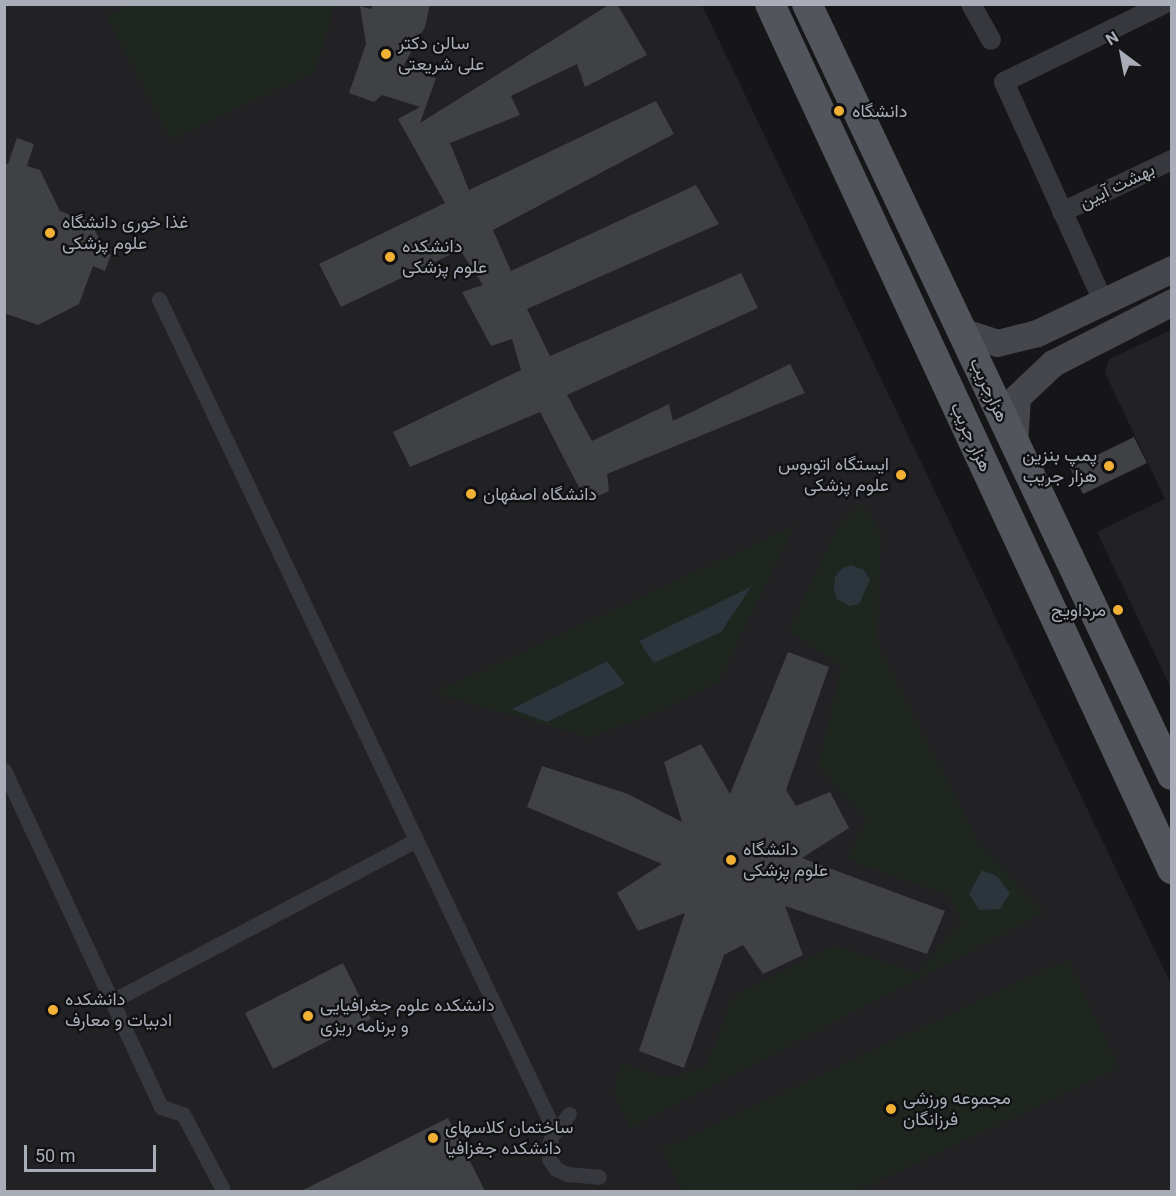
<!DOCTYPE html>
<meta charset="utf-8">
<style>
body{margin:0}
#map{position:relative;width:1176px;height:1196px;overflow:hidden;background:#161618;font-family:Roboto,Vazirmatn,sans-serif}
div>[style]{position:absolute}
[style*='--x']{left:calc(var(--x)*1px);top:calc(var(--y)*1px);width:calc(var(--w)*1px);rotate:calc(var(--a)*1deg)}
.built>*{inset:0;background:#222225}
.green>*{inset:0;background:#1e261f}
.water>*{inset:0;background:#2c353c}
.building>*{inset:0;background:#404145}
.pedestrian>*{height:15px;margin:-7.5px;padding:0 7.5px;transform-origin:7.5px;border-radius:7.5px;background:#37383d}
.minor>*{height:20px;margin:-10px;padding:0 10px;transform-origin:10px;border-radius:10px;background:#37383d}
.secondary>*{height:27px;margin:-13.5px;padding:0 13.5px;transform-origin:13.5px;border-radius:13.5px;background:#45474d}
.primary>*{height:30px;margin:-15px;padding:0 15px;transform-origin:15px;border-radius:15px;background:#53555c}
.dots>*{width:16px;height:16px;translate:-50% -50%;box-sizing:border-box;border:3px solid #111113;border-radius:50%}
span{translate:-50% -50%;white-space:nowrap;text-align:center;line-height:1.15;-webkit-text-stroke:4.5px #111113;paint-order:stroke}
.poi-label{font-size:18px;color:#a8adb8}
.left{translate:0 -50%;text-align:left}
.right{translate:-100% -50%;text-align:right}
.street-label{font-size:18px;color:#a8adb8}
.frame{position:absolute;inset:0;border:6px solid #a8adb8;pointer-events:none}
.north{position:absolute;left:1092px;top:24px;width:60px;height:60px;-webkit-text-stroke:4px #111113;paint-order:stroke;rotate:328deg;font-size:16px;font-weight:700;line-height:24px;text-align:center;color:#a8adb8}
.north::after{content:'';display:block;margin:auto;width:21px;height:27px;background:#a8adb8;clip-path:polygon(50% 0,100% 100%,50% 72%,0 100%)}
.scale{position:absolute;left:24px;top:1145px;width:132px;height:27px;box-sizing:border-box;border:3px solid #a8adb8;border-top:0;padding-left:8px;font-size:18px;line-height:21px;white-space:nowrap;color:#a8adb8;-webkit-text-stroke:4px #111113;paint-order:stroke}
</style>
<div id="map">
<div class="built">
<i style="clip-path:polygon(5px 5px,702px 5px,1171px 984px,1171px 1191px,5px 1192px)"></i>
<i style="clip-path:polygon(1171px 330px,1171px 688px,1097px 532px,1165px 499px,1105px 373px,1109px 359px)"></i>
</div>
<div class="green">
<i style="clip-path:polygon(133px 4px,335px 4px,335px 5px,314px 72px,171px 140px,107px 16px)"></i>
<i style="clip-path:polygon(862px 503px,881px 535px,877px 643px,977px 840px,1044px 913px,631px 1128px,614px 1093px,621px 1063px,666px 1078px,707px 1067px,731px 998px,835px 946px,916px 973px,962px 922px,948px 895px,847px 859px,866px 820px,818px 766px,842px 666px,789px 631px,839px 524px)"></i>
<i style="clip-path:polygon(794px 526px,719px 682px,648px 716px,588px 737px,434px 693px)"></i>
<i style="clip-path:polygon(1068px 959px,1119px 1068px,857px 1191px,682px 1191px,662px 1149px)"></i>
</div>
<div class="water">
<i style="clip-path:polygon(851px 565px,864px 570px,870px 580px,859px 604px,849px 606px,837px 599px,834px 590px,835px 577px,841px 569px)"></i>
<i style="clip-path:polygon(751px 587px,721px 632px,654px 663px,639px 641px)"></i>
<i style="clip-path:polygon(607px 661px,625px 684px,547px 722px,512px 709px)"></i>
<i style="clip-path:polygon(982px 870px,998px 877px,1010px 893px,1000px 909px,979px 910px,969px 894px)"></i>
</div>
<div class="building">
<i style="clip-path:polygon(373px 4px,430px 4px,425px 27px,404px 65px,436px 78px,420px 123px,610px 4px,617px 4px,647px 55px,585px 87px,577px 64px,511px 96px,520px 115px,450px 143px,469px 190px,656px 101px,674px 134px,493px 230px,511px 271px,696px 185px,719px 224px,527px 309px,550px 356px,741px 273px,758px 308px,567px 395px,592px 441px,669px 404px,673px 421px,790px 364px,805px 393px,607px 474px,609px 491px,586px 501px,540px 412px,410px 467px,393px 432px,521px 370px,512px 339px,491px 346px,462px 292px,483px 285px,460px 250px,341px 307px,319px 264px,445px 203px,398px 119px,420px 107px,382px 95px,374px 102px,349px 93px,366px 44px,360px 6px,371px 9px)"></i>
<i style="clip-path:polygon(17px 138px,34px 144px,27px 166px,40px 170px,60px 211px,91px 222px,106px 253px,111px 255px,105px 271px,93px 266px,79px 304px,38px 325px,4px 313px,4px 163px,8px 164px)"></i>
<i style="clip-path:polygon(1134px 437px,1147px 463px,1083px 494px,1070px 468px)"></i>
<i style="clip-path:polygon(788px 652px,829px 667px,786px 790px,796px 806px,830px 792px,849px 828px,802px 858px,945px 911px,927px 954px,785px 906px,803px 955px,763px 974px,743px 945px,724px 955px,684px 1068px,639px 1051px,685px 913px,638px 931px,617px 893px,662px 864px,527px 807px,542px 766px,628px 794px,682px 822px,664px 762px,701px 744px,730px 794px)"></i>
<i style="clip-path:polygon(343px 963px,371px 1019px,273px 1069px,245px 1013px)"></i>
<i style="clip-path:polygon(448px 1118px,485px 1191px,301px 1191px,360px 1162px)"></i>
</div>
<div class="pedestrian">
<i style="--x:159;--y:299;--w:922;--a:64.57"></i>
<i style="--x:4;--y:770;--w:372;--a:65"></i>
<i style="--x:161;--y:1107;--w:23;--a:18"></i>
<i style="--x:183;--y:1114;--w:84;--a:62.2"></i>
<i style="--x:222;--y:1188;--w:4;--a:104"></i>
<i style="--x:112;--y:1001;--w:344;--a:-27.9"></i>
<i style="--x:569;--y:1114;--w:29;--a:128"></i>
<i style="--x:551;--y:1137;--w:12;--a:104"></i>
<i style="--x:548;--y:1149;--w:10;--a:84"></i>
<i style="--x:549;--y:1159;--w:12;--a:55"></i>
<i style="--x:556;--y:1169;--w:12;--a:24"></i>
<i style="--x:567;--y:1174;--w:32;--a:5"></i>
</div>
<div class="minor">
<i style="--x:971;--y:4;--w:41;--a:60.9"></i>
<i style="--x:1062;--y:212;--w:122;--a:-25.3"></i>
<i style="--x:1103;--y:301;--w:240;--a:-114.3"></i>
<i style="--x:1004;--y:82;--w:178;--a:-26"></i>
</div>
<div class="secondary">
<i style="--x:961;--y:331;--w:38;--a:18"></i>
<i style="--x:997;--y:343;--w:41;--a:-14"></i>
<i style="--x:1037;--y:333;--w:149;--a:-25.4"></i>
<i style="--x:1014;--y:444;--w:47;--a:-86.3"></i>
<i style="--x:1017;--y:397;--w:50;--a:-43.4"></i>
<i style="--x:1053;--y:363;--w:134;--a:-27.1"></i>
</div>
<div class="primary">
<i style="--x:770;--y:4;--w:954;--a:65.07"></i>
<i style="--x:807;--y:4;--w:853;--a:64.67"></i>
</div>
<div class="dots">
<i style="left:386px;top:54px;background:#f2b134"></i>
<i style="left:839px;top:111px;background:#f2b134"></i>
<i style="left:50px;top:233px;background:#f2b134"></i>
<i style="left:390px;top:257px;background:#f2b134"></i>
<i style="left:1109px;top:466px;background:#f2b134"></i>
<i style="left:901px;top:475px;background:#f2b134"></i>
<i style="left:471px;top:494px;background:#f2b134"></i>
<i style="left:1118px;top:610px;background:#f2b134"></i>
<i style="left:731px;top:860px;background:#f2b134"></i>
<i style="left:53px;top:1010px;background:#f2b134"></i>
<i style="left:308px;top:1016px;background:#f2b134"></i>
<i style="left:891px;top:1109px;background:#f2b134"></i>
<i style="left:433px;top:1138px;background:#f2b134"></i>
</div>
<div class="poi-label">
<span class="left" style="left:398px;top:54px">سالن دکتر<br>علی شریعتی</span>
<span class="left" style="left:852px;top:111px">دانشگاه</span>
<span class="left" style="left:62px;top:233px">غذا خوری دانشگاه<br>علوم پزشکی</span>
<span class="left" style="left:402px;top:257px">دانشکده<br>علوم پزشکی</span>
<span class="right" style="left:1097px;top:466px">پمپ بنزین<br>هزار جریب</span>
<span class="right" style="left:889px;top:475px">ایستگاه اتوبوس<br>علوم پزشکی</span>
<span class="left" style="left:483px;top:494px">دانشگاه اصفهان</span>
<span class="right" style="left:1106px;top:610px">مرداویج</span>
<span class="left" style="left:743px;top:860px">دانشگاه<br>علوم پزشکی</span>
<span class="left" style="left:65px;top:1010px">دانشکده<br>ادبیات و معارف</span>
<span class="left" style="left:320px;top:1016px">دانشکده علوم جغرافیایی<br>و برنامه ریزی</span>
<span class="left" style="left:903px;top:1109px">مجموعه ورزشی<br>فرزانگان</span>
<span class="left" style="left:445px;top:1138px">ساختمان کلاسهای<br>دانشکده جغزافیا</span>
</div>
<div class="street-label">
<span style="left:1117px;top:186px;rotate:-26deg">بهشت آیین</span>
<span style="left:989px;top:390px;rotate:65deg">هزارجریب</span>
<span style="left:971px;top:437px;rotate:65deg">هزار جریب</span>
</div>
<div class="frame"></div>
<div class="north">N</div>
<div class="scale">50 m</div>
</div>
